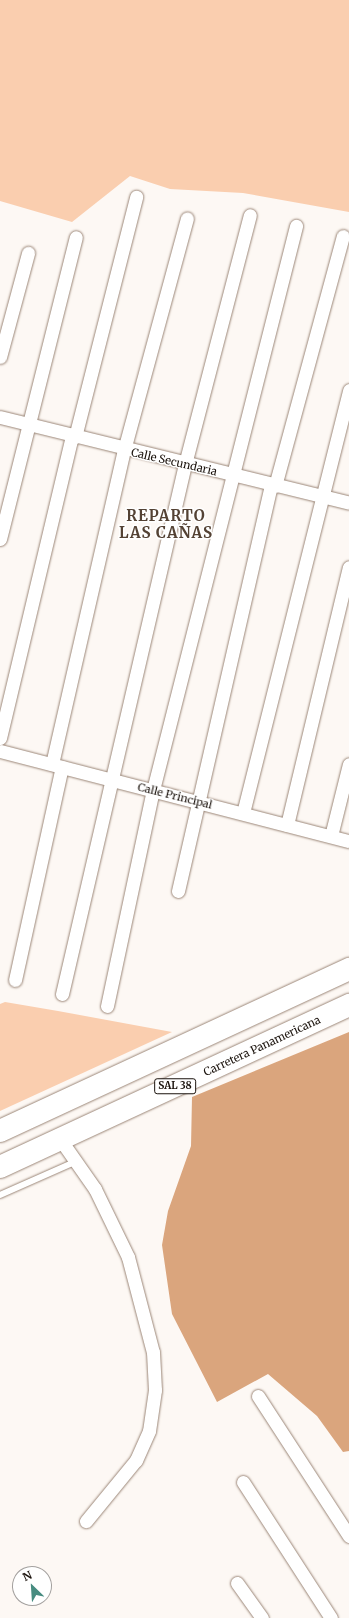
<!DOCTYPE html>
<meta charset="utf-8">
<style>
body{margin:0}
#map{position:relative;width:349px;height:1618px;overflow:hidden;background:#fdf8f4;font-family:Merriweather,serif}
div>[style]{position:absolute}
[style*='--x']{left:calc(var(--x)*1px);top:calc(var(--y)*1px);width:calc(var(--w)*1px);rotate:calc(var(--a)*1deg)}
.green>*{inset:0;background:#faceaf}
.forest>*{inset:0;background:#daa57d}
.roads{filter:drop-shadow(0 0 1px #9b8677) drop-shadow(0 0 1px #9b8677)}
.lane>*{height:6px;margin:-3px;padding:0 3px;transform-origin:3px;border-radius:3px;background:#fff}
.street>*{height:13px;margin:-6.5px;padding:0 6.5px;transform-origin:6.5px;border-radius:6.5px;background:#fff}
.highway>*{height:22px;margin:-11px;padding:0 11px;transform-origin:11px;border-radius:11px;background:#fff}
span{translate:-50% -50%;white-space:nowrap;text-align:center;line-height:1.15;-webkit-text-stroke:3px #fff;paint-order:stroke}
.shield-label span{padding:1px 3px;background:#fff;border:1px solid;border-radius:3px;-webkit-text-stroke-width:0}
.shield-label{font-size:10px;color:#1a120c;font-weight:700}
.street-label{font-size:11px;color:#1a120c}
.district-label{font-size:15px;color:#544234;font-weight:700;letter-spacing:1px}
.north{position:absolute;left:12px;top:1566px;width:40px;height:40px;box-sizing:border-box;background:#fff;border:1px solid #a3a09e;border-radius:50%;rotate:335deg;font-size:11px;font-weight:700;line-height:16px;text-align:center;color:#1a120c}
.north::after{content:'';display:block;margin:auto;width:14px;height:18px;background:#478c80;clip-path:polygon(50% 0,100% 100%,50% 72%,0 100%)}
</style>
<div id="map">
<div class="green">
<i style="clip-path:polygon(0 0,349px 0,349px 212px,243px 193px,170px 189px,130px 176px,72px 222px,0 201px)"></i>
<i style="clip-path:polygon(5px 1002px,58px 1011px,172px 1032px,0 1111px,0 1004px)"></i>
</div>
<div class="forest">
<i style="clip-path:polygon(349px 1032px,349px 1451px,343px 1452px,317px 1416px,268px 1374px,217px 1402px,172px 1314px,162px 1245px,168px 1211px,191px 1146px,192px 1097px)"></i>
</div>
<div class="roads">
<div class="lane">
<i style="--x:0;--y:1195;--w:84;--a:-23.8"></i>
</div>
<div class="street">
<i style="--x:0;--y:357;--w:108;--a:-74.9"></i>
<i style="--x:0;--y:417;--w:359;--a:13.8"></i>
<i style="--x:75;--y:437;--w:248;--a:-75.7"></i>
<i style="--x:275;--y:486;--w:259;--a:-74.8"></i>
<i style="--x:0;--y:539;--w:311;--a:-75.9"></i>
<i style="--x:0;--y:738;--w:310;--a:-76.6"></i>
<i style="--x:0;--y:751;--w:360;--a:14.5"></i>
<i style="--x:52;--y:764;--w:322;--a:-77.1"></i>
<i style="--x:124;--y:450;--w:240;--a:-74.8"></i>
<i style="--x:243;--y:813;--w:436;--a:-75.9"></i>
<i style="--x:287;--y:825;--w:265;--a:-76.5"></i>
<i style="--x:331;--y:836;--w:74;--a:-76"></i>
<i style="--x:178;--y:891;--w:417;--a:-77.1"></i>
<i style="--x:15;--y:980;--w:218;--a:-77.6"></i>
<i style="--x:62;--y:994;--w:544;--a:-76.93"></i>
<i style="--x:185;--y:464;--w:257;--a:-75.4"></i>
<i style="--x:107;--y:1006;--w:221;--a:-78"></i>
<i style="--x:153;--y:790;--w:582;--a:-75.77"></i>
<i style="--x:60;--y:1139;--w:61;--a:55"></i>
<i style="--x:95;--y:1189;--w:76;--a:64.1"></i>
<i style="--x:128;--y:1257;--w:98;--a:75.3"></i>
<i style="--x:153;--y:1352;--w:38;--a:87"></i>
<i style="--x:155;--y:1390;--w:41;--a:98.3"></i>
<i style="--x:149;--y:1431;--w:32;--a:114"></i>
<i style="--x:136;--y:1460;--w:79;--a:129.3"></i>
<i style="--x:258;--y:1396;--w:167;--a:57"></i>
<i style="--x:243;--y:1482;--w:162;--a:57.1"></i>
<i style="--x:237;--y:1583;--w:43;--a:54.5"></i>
</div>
<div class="highway">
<i style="--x:0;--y:1131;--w:385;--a:-24.9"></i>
<i style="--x:0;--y:1167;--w:385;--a:-24.9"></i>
</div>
</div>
<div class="shield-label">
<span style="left:175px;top:1086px">SAL 38</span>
</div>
<div class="street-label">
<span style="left:174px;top:462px;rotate:13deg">Calle Secundaria</span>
<span style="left:175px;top:796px;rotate:14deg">Calle Principal</span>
<span style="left:262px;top:1046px;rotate:-25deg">Carretera Panamericana</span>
</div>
<div class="district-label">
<span style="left:166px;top:524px">REPARTO<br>LAS CAÑAS</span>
</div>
<div class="north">N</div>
</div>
